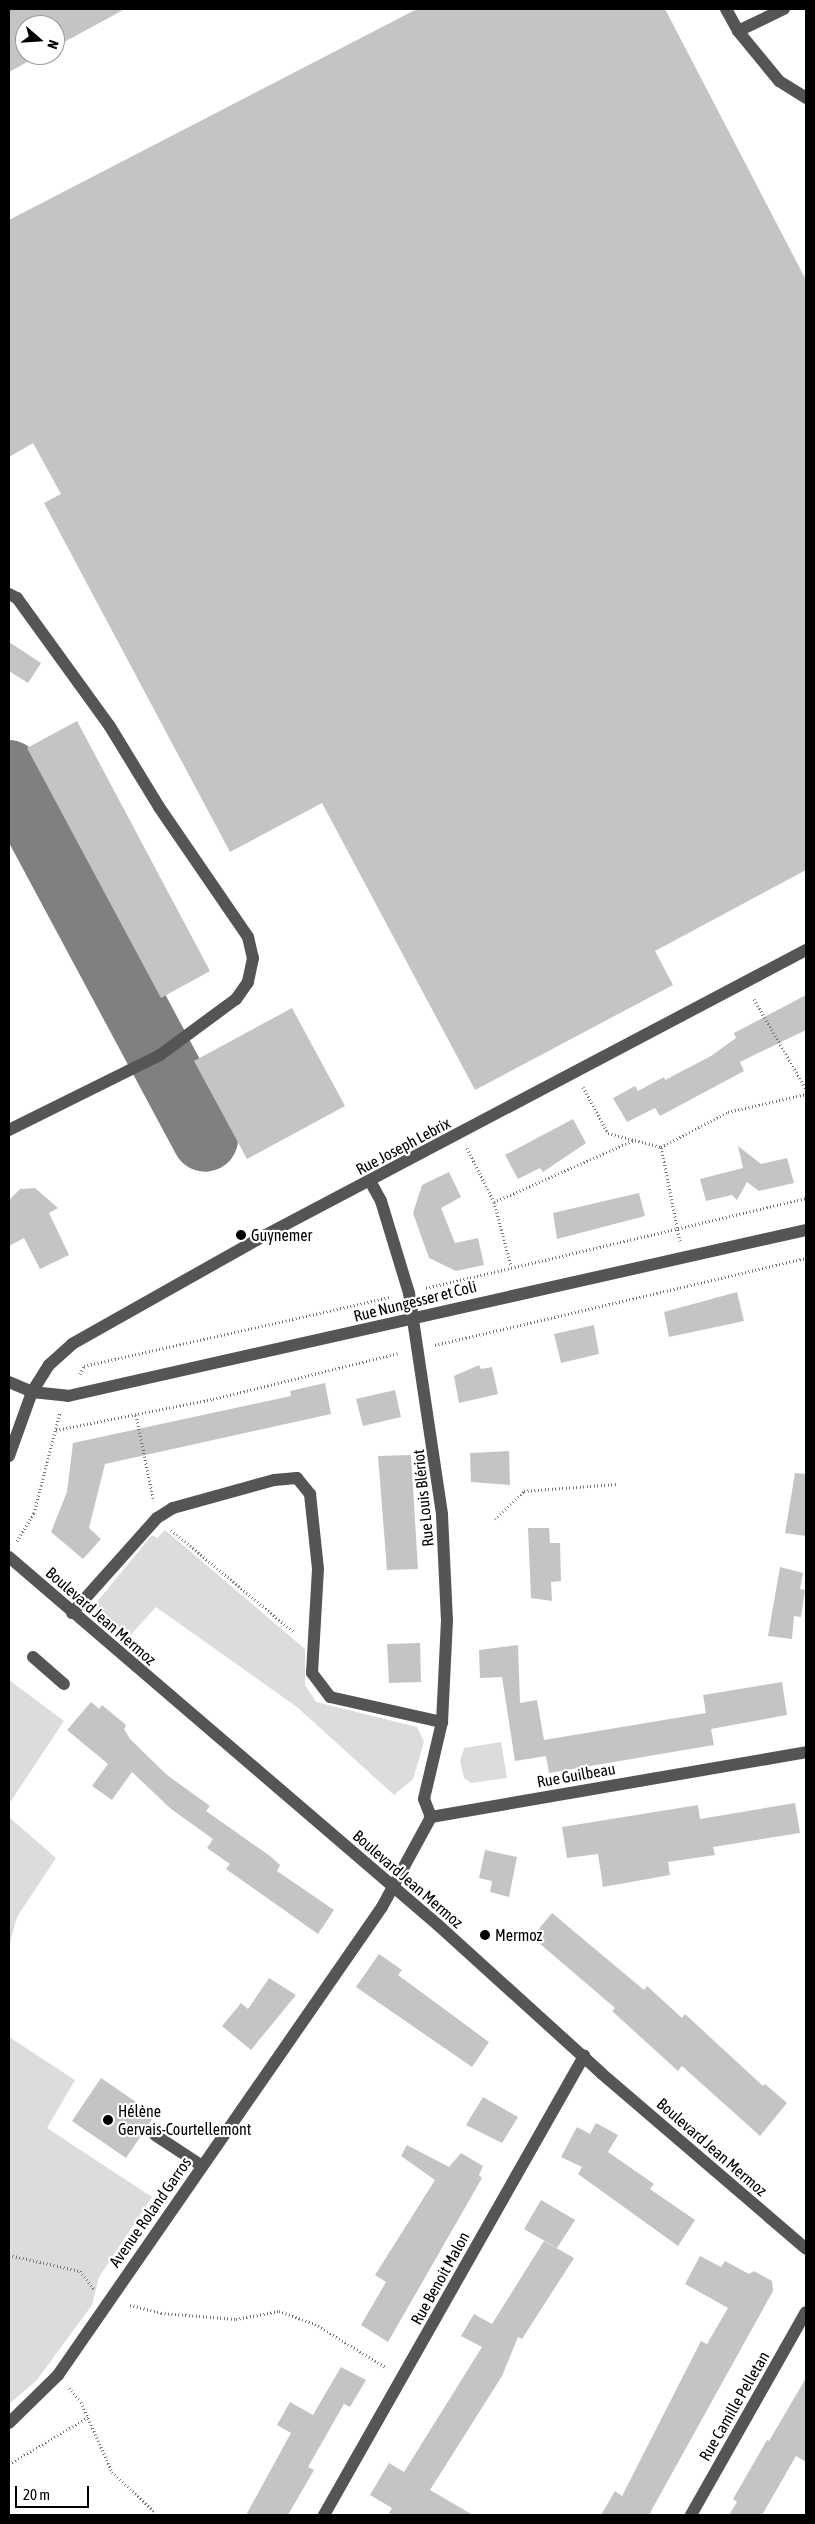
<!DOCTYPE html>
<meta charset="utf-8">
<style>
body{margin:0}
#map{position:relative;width:815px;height:2524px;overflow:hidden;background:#fff;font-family:"Asap Condensed",sans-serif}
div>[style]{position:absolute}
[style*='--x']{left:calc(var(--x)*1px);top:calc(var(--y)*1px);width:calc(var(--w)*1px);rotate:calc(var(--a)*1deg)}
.green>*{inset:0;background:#dcdcdc}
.taxiway>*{height:66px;margin:-33px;padding:0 33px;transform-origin:33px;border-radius:33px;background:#808080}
.building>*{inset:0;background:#c4c4c4}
.path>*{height:3px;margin-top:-1.5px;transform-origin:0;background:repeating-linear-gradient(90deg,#777 0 1px,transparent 0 3.5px)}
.minor>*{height:12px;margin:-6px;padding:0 6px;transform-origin:6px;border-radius:6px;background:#555}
.dots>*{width:14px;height:14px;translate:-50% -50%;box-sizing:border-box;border:2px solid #fff;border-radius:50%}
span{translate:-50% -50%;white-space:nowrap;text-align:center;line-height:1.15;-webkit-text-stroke:4.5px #fff;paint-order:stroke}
.street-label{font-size:16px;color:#000}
.poi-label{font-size:16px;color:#000}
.left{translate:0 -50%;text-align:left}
.frame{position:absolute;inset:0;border:10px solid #000;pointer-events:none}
.north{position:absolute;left:15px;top:15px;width:50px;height:50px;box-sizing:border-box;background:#fff;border:1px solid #999;border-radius:50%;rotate:109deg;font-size:14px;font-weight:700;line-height:20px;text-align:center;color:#000}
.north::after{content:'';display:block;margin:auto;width:18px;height:22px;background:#000;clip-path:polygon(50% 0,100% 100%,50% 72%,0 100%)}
.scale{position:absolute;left:15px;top:2486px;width:74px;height:22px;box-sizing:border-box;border:2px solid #000;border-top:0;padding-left:6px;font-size:15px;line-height:18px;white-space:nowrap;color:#000;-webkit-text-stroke:4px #fff;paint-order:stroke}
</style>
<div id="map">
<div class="green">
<i style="clip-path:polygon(165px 1530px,305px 1649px,305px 1685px,316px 1702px,417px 1727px,424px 1742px,413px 1779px,394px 1795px,297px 1707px,156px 1607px,126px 1640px,97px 1614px,96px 1603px,152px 1535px,157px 1538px)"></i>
<i style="clip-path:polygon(9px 1680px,64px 1721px,9px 1804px)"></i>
<i style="clip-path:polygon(501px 1742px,507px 1778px,471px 1783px,464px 1778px,460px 1761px,464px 1748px)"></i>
<i style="clip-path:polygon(9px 1817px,56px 1858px,17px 1917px,9px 1946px)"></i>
<i style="clip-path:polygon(9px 2037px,75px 2080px,47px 2128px,152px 2197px,99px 2277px,92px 2305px,37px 2380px,9px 2404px)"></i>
</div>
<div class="taxiway">
<i style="--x:9;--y:773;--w:415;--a:61.8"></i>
</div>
<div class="building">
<i style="clip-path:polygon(9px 9px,125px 9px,55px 47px,55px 25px,25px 25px,25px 55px,40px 55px,9px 72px)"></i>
<i style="clip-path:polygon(417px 9px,665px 9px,806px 280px,806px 870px,655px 951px,673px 985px,475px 1090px,322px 803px,230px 852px,44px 503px,61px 494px,33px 443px,9px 457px,9px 220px)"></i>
<i style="clip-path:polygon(9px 642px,41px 663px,28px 683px,9px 671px)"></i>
<i style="clip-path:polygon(77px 721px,210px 971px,161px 998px,27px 748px)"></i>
<i style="clip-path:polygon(806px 995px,806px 1030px,740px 1062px,744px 1071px,660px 1116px,655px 1108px,627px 1122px,613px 1098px,635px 1086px,638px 1091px,664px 1077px,665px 1080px,711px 1056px,736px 1038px,734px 1033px)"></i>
<i style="clip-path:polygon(292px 1008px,345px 1106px,247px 1159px,194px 1061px)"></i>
<i style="clip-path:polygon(573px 1119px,586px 1143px,543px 1172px,540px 1168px,518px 1179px,505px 1155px)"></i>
<i style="clip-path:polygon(738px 1146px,761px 1164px,787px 1158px,794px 1183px,759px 1191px,747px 1182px,737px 1200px,732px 1195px,706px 1201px,700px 1179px,743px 1168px)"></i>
<i style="clip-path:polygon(449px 1172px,461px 1197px,441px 1208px,455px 1243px,478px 1238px,484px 1265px,456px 1271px,429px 1258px,413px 1213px,422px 1185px)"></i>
<i style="clip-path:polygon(35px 1188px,58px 1208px,49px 1213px,69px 1255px,40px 1269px,24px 1238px,9px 1246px,9px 1200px,20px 1189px)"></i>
<i style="clip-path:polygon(639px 1193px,645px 1216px,557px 1239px,553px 1213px)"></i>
<i style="clip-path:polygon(737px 1292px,744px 1321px,669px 1337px,664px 1312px)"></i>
<i style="clip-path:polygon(594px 1325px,599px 1354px,561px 1363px,554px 1334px)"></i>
<i style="clip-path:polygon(479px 1365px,481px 1369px,492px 1367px,498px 1394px,459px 1403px,454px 1376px)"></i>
<i style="clip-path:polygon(325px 1383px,331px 1414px,105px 1464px,89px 1528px,101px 1539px,83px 1559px,51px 1532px,67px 1492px,73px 1443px,291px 1396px,290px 1391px)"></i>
<i style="clip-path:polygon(395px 1390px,401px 1417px,363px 1426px,356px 1399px)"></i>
<i style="clip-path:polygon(509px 1451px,510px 1485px,471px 1482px,470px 1453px)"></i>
<i style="clip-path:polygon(411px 1455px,418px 1569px,387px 1570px,378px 1456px)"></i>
<i style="clip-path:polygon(795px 1473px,806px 1474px,806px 1536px,785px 1533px)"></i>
<i style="clip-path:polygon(528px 1528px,549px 1528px,550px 1543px,560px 1543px,561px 1581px,551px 1582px,552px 1601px,531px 1598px)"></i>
<i style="clip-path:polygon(780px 1567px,803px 1573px,800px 1589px,805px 1590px,801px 1617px,794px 1616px,792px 1639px,768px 1636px)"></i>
<i style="clip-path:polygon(420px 1643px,421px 1682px,389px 1683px,387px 1644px)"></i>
<i style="clip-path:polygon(518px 1645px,520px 1703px,537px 1700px,544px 1740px,706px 1713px,703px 1695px,782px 1682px,787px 1715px,711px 1729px,714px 1745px,549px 1773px,546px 1756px,515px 1761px,502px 1677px,480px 1678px,479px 1650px)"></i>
<i style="clip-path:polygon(91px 1702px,99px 1709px,102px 1705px,126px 1725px,124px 1729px,130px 1739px,167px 1775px,210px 1806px,206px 1811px,270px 1856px,280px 1865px,277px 1871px,334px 1910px,318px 1934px,226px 1869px,230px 1864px,207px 1848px,213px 1839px,171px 1809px,132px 1772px,112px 1800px,92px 1786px,108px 1764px,67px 1730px)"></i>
<i style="clip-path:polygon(795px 1803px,800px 1833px,713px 1847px,715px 1855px,668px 1862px,670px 1875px,603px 1887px,598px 1854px,567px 1858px,562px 1827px,698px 1805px,700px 1819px)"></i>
<i style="clip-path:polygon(485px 1850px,517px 1857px,509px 1897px,490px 1892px,492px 1881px,479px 1878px)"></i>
<i style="clip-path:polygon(552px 1913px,644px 1990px,647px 1986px,682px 2018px,685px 2014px,763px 2086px,765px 2084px,787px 2103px,760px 2136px,682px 2066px,678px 2071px,612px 2011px,615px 2008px,532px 1937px)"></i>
<i style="clip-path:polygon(379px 1954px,402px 1970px,398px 1975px,489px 2042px,472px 2067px,356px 1987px)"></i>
<i style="clip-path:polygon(269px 1978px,296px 1995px,251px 2050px,222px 2026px,241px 2003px,248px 2009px)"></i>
<i style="clip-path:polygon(101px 2078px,155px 2115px,126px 2158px,72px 2121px)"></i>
<i style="clip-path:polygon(483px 2097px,518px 2117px,502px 2143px,466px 2125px)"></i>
<i style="clip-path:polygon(596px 2123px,618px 2135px,608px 2152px,654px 2184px,650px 2189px,695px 2220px,678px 2246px,578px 2174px,582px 2167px,561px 2157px,577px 2127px,590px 2134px)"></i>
<i style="clip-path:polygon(407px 2145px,449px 2167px,461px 2153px,483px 2166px,479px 2175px,482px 2178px,388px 2342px,361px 2325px,386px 2282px,375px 2275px,435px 2180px,401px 2156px)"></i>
<i style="clip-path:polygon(541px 2200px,575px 2220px,557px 2248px,524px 2229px)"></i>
<i style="clip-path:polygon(544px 2241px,574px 2258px,522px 2339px,518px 2337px,502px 2376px,430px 2490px,473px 2515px,388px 2515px,392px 2508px,370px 2495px,389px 2463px,404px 2472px,482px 2347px,461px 2336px,474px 2314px,492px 2324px)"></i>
<i style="clip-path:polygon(700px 2256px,721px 2267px,725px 2261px,749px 2274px,754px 2271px,772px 2281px,773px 2291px,650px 2513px,653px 2515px,601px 2515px,615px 2491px,622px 2496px,701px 2341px,707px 2344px,728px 2308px,685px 2284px)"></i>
<i style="clip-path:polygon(341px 2367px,366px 2380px,350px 2407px,344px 2404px,308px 2467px,314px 2470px,288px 2515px,246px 2515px,291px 2433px,277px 2425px,290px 2402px,313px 2415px)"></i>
<i style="clip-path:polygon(806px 2378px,806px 2462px,796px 2456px,762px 2515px,729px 2515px,737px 2502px,733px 2499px,767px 2440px,769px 2441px)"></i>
</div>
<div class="path">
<i style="--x:754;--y:999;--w:104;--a:60"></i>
<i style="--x:583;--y:1087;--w:52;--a:61.5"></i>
<i style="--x:608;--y:1133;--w:55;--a:14.8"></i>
<i style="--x:467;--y:1148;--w:60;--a:63.4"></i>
<i style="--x:494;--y:1202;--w:66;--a:75.1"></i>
<i style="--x:494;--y:1202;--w:153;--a:-23.9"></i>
<i style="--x:680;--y:1241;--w:96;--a:-101.4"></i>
<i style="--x:661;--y:1147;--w:76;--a:-27.6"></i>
<i style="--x:728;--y:1112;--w:80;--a:-13"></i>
<i style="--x:426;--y:1288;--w:391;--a:-13.3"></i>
<i style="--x:435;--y:1345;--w:381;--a:-13.2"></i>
<i style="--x:80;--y:1374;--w:9;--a:-63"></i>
<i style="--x:84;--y:1366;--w:315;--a:-12.7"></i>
<i style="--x:136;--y:1415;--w:85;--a:78.4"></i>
<i style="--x:56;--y:1430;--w:160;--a:-11.2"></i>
<i style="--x:213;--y:1399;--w:192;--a:-13.9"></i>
<i style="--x:495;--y:1519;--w:40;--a:-44"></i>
<i style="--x:524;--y:1491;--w:93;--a:-4.3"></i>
<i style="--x:171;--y:1530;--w:161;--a:39.7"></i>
<i style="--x:17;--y:1541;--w:33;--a:-59"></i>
<i style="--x:34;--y:1513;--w:104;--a:-75.6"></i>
<i style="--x:9;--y:2255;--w:73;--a:12.7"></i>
<i style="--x:80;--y:2271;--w:24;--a:52"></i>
<i style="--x:130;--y:2305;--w:32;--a:14"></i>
<i style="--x:161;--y:2313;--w:75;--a:4.6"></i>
<i style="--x:236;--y:2319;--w:44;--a:-10.5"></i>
<i style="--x:279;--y:2311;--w:38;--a:20"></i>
<i style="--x:315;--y:2324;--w:84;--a:31.4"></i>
<i style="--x:69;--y:2388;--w:18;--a:49"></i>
<i style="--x:81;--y:2402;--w:77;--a:66.1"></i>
<i style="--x:112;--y:2472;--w:57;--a:42.9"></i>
<i style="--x:9;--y:2464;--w:92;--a:-30.7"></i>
</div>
<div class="minor">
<i style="--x:726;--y:9;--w:25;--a:61"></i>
<i style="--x:738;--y:31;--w:65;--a:50.6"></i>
<i style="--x:779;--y:81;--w:32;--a:32"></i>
<i style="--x:738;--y:31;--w:51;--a:-25.6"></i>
<i style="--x:9;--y:594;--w:9;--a:27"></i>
<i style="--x:17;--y:598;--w:157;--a:54.1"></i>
<i style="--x:109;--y:725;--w:96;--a:58.6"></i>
<i style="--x:159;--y:807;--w:158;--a:55.6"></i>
<i style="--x:248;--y:937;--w:22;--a:77"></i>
<i style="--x:253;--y:958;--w:25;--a:102"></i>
<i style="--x:248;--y:982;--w:21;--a:125"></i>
<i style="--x:236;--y:999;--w:94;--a:143.6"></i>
<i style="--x:160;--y:1055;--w:169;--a:153.6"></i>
<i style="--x:370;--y:1181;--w:23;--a:61"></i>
<i style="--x:381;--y:1201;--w:96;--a:73.1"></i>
<i style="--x:409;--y:1293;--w:224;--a:81.5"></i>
<i style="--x:442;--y:1515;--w:105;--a:87.3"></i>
<i style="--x:447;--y:1620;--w:102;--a:92.8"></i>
<i style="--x:442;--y:1722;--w:79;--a:103.2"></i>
<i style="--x:424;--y:1799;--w:19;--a:69"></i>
<i style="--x:9;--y:1382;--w:25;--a:23"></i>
<i style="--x:32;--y:1392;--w:36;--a:6"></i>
<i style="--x:68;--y:1396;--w:756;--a:-12.68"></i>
<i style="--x:9;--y:1456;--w:68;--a:-70.2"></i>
<i style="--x:32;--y:1392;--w:32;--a:-58"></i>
<i style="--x:49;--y:1365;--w:31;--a:-42"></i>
<i style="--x:72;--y:1344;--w:214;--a:-29.4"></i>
<i style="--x:258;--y:1239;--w:620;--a:-27.81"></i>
<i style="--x:9;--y:1557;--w:565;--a:40.62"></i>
<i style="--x:438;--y:1925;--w:220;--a:42.2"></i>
<i style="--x:601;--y:2073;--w:270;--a:40.6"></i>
<i style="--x:72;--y:1613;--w:127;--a:-48.2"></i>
<i style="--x:157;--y:1518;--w:19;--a:-32"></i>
<i style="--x:173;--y:1508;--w:105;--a:-15.5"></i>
<i style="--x:274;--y:1480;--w:23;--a:-5"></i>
<i style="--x:297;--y:1478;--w:21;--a:51"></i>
<i style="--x:310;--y:1494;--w:75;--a:83.9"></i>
<i style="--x:318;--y:1569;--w:104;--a:93.3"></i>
<i style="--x:312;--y:1673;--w:30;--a:53"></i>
<i style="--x:330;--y:1697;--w:115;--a:12.6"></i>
<i style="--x:33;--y:1657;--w:41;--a:41.1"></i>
<i style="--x:155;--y:2135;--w:56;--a:33.4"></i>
<i style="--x:9;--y:2423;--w:69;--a:-44.4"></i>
<i style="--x:58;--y:2375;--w:569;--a:-55.3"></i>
<i style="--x:382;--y:1907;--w:102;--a:-61.4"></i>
<i style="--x:431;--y:1817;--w:381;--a:-9.8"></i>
<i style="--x:324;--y:2515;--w:528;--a:-60.47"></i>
<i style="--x:691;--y:2515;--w:233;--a:-60.5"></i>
</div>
<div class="dots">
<i style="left:241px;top:1235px;background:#000"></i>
<i style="left:485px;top:1935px;background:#000"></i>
<i style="left:108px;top:2120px;background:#000"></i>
</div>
<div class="street-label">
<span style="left:403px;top:1146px;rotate:-28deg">Rue Joseph Lebrix</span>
<span style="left:415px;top:1301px;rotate:-14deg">Rue Nungesser et Coli</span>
<span style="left:423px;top:1498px;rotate:-96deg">Rue Louis Blériot</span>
<span style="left:101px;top:1616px;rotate:41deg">Boulevard Jean Mermoz</span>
<span style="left:576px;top:1775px;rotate:-10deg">Rue Guilbeau</span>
<span style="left:408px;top:1879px;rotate:41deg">Boulevard Jean Mermoz</span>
<span style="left:712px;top:2147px;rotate:41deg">Boulevard Jean Mermoz</span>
<span style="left:150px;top:2212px;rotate:-55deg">Avenue Roland Garros</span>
<span style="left:440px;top:2278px;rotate:-61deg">Rue Benoit Malon</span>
<span style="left:734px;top:2406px;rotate:-60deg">Rue Camille Pelletan</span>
</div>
<div class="poi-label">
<span class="left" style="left:251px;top:1235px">Guynemer</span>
<span class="left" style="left:495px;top:1935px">Mermoz</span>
<span class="left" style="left:118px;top:2120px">Hélène<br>Gervais-Courtellemont</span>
</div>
<div class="frame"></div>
<div class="north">N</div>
<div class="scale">20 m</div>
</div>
